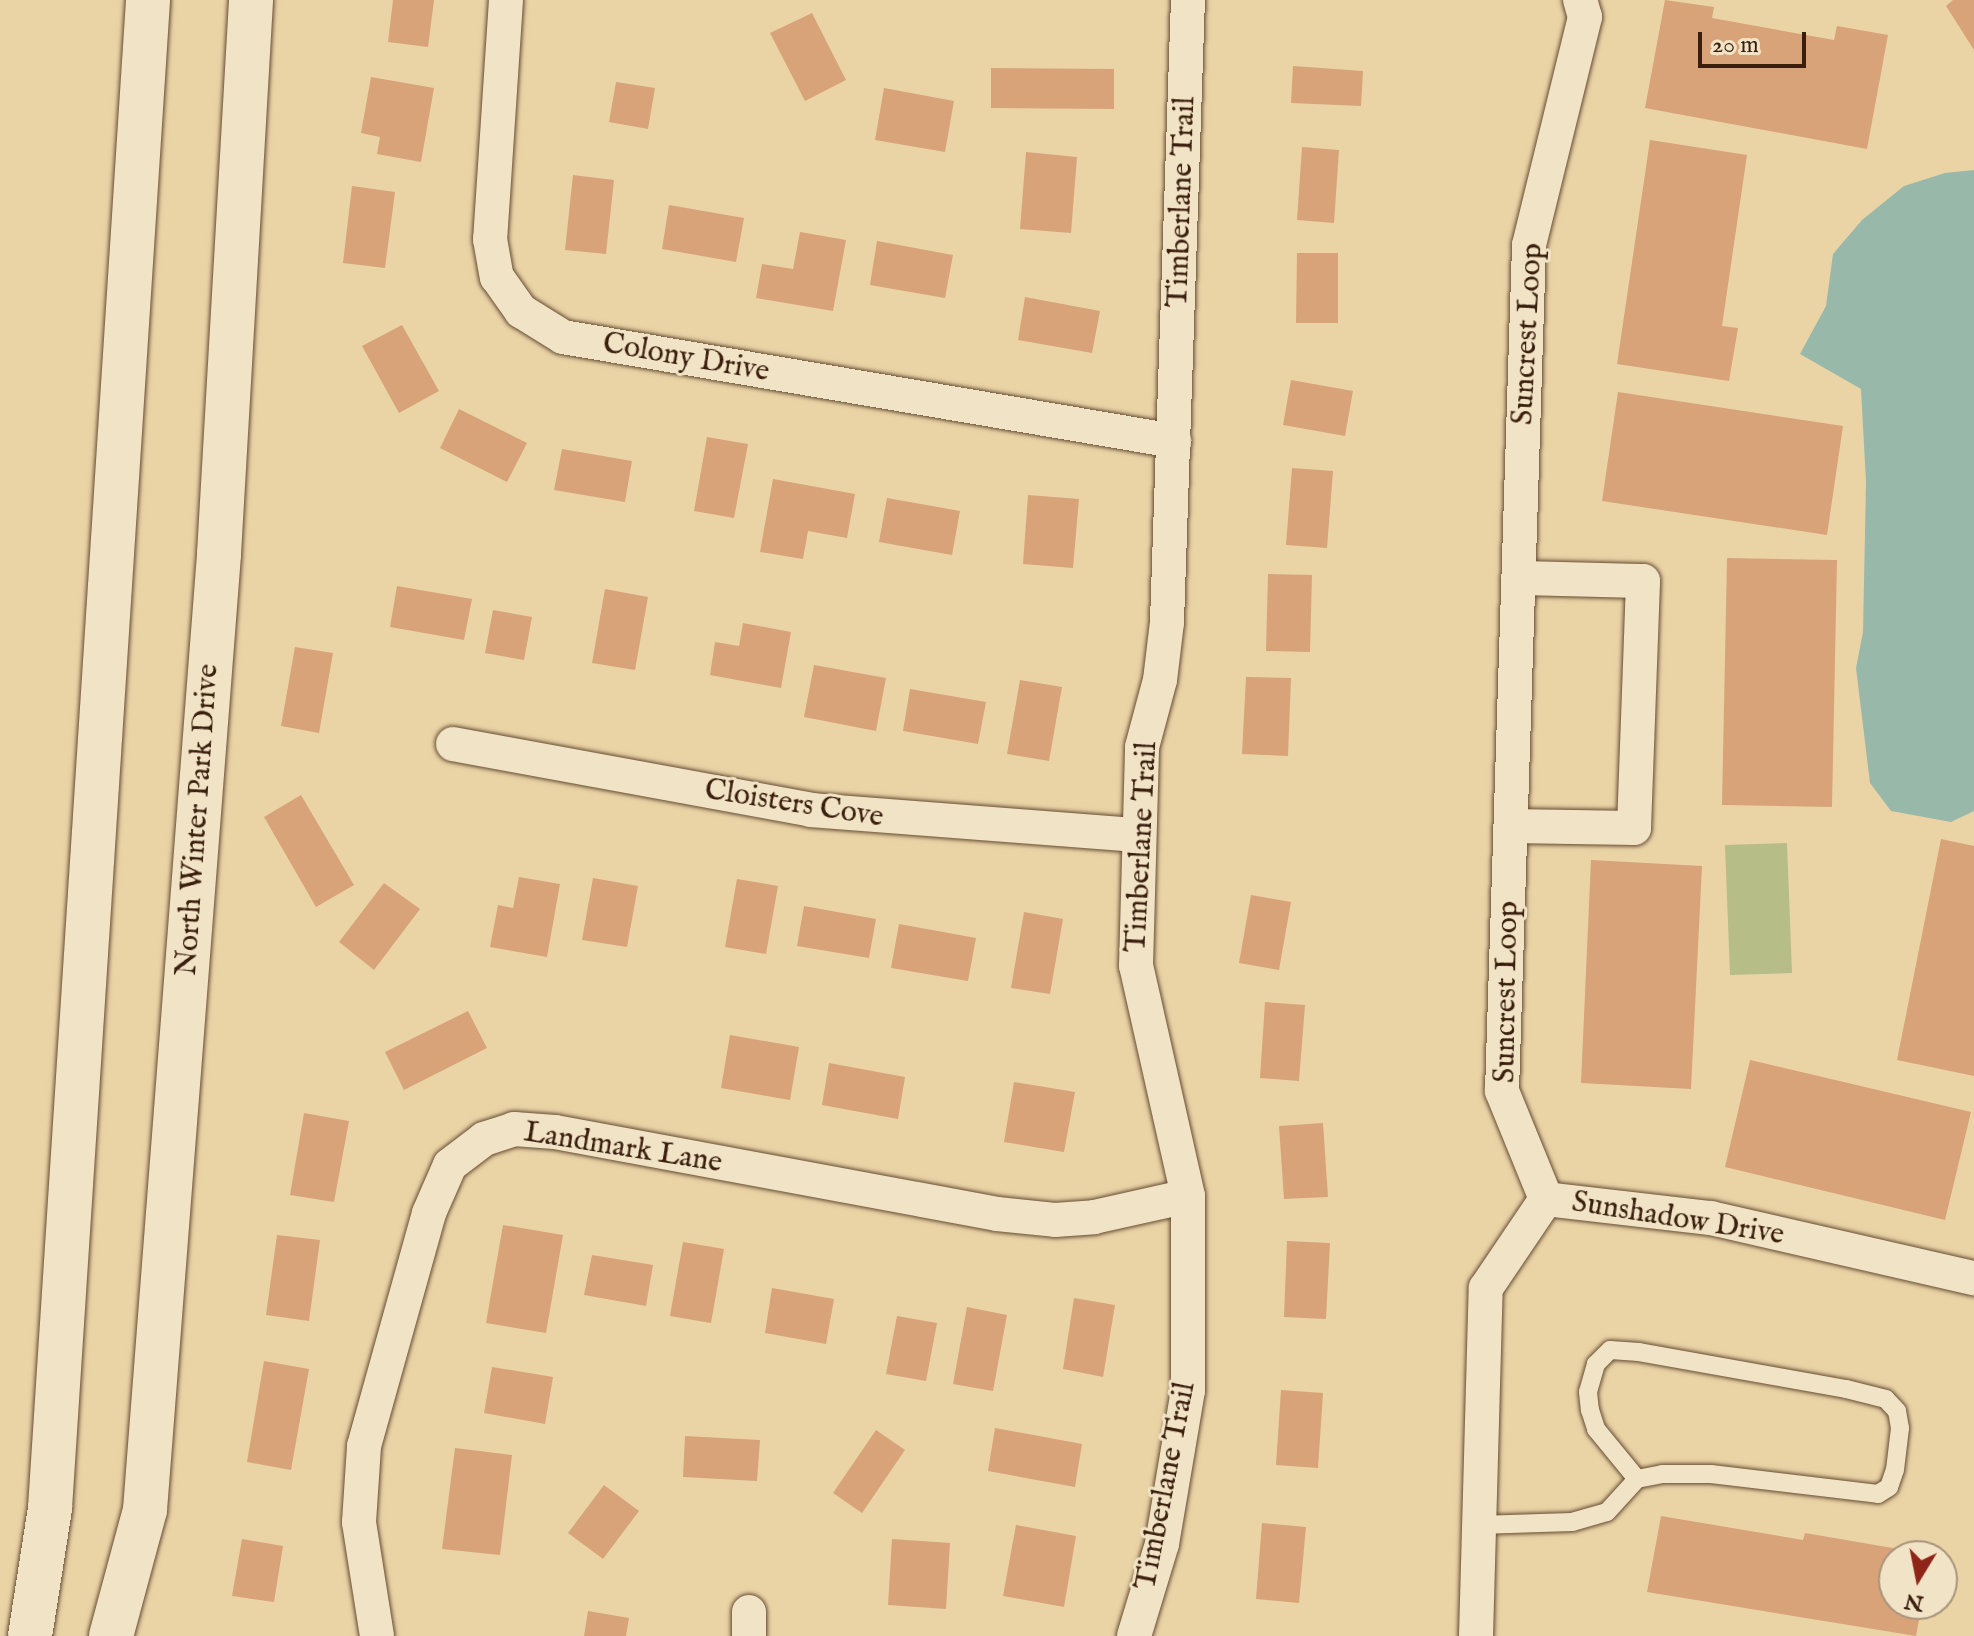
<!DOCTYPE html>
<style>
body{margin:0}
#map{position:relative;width:1974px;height:1636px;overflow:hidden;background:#ead4a6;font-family:"IM FELL English",serif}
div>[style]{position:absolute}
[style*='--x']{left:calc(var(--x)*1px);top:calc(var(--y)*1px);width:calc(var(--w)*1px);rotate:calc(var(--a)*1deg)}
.green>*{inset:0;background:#b6bd87}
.water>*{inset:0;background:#98b8aa}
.building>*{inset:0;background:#d8a379}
.roads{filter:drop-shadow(0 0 2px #664c34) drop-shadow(0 0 2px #664c34)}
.lane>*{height:18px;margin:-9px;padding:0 9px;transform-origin:9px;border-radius:9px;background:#f1e3c5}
.street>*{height:34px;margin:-17px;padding:0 17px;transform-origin:17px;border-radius:17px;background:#f1e3c5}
.secondary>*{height:44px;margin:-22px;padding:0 22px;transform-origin:22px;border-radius:22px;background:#f1e3c5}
span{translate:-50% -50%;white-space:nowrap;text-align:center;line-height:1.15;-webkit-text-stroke:6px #f1e3c5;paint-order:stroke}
.street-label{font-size:30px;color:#3a1e0e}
.north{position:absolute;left:1878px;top:1540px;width:80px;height:80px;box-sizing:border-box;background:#f1e3c5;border:2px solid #a8947c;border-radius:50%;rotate:190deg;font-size:22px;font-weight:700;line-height:32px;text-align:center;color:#3a1e0e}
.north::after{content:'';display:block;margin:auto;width:28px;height:36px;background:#8f2418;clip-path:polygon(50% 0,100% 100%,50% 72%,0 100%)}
.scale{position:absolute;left:1698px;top:32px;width:108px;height:36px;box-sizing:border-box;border:4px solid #3a1e0e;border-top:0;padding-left:10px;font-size:24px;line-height:28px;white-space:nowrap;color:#3a1e0e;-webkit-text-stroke:6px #f1e3c5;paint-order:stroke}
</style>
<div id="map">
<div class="green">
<i style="clip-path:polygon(1787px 843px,1792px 973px,1730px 975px,1725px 845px)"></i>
</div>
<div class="water">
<i style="clip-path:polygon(1974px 170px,1974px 811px,1951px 822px,1891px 811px,1870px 783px,1856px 668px,1863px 632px,1866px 482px,1861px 389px,1800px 354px,1826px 306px,1833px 254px,1862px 220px,1904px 186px,1945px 173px)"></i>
</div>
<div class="building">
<i style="clip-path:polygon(393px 0,434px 0,428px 47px,388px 42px)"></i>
<i style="clip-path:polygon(1665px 0,1714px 7px,1712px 18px,1834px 40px,1837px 26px,1888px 35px,1867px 149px,1645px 108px)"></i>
<i style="clip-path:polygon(1953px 0,1974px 0,1974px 50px,1946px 6px)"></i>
<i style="clip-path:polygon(812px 13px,846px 80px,805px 101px,770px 33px)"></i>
<i style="clip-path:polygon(1293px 66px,1363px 71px,1361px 106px,1291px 103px)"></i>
<i style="clip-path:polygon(991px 68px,1114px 69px,1114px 109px,991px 108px)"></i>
<i style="clip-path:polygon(371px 77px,434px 88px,421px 162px,377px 154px,380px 137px,361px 133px)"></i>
<i style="clip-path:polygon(616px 82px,655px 88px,648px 129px,609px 122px)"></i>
<i style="clip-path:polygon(884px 88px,954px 101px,945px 152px,875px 140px)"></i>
<i style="clip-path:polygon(1650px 140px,1747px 155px,1722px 326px,1738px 328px,1729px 381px,1617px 364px)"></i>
<i style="clip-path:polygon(1302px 147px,1339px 150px,1334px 223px,1297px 220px)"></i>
<i style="clip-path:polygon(1026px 152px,1077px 157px,1071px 233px,1020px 229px)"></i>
<i style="clip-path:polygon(573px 175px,614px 180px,606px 254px,565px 250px)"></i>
<i style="clip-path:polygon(352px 186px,395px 192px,385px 268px,343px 263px)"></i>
<i style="clip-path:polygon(669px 205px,744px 218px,736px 262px,662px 249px)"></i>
<i style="clip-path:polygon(800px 232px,846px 240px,833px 311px,756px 298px,762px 264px,793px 269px)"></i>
<i style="clip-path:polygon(877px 241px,953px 255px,945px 298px,870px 285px)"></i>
<i style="clip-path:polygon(1297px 253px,1338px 253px,1338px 323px,1296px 323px)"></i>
<i style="clip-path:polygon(1025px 297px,1100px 311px,1092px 353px,1018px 340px)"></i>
<i style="clip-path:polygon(402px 325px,439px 391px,399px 413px,362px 346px)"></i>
<i style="clip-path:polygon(1291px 380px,1353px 391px,1345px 436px,1283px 425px)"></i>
<i style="clip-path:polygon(1618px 392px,1843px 426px,1827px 535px,1602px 501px)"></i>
<i style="clip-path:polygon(459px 409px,527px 443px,507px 482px,440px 448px)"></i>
<i style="clip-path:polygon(707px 437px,748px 444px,734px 518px,694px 511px)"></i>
<i style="clip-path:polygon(562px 449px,632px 461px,625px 502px,554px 490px)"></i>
<i style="clip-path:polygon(1292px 468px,1333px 471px,1327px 548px,1286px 545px)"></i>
<i style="clip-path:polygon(773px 479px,855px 494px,847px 538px,808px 531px,803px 559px,760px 552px)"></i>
<i style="clip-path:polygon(1028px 495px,1079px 499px,1073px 568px,1023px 564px)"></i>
<i style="clip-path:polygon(887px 498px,960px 511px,952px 555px,879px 542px)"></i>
<i style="clip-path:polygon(1727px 558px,1837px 560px,1832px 807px,1722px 805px)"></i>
<i style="clip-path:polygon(1268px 574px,1312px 575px,1310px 652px,1266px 651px)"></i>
<i style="clip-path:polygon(397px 586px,472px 599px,464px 640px,390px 627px)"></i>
<i style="clip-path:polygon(605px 589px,648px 597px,635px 670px,592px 663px)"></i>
<i style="clip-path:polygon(493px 610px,532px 617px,524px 660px,485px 653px)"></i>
<i style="clip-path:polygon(743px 623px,791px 632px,781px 688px,710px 675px,715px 642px,739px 646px)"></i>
<i style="clip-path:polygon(295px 647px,333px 653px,319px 733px,281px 726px)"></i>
<i style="clip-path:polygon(814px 665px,886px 678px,876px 731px,804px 717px)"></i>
<i style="clip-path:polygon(1246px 677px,1291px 678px,1288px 756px,1242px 754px)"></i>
<i style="clip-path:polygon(1020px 680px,1062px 687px,1049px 761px,1007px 754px)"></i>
<i style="clip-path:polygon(910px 689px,986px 702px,978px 744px,903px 731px)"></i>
<i style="clip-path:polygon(301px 795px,354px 885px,316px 907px,264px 817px)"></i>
<i style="clip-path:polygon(1941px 839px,1974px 846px,1974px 1076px,1897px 1060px)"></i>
<i style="clip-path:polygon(1591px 860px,1702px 866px,1691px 1089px,1581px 1083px)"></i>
<i style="clip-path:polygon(519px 877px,560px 884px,547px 957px,490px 947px,498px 905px,513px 908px)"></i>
<i style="clip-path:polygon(593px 878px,638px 886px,627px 947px,582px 940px)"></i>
<i style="clip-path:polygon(737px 879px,778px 886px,766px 954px,725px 947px)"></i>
<i style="clip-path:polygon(384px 883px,420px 909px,374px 970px,339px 942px)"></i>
<i style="clip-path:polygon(1251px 895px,1291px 902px,1279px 970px,1239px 963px)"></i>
<i style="clip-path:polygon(804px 906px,876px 919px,869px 958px,797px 946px)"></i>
<i style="clip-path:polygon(1024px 912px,1063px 919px,1050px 994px,1011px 988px)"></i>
<i style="clip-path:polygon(899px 924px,976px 938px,968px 981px,891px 968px)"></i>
<i style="clip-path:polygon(1265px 1002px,1305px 1005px,1299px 1081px,1260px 1078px)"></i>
<i style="clip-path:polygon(468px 1011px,487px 1048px,404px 1090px,385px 1052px)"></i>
<i style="clip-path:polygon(730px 1035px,799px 1047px,790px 1100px,721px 1088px)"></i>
<i style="clip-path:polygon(1750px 1060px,1971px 1112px,1945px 1220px,1725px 1167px)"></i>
<i style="clip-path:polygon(829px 1063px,905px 1077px,898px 1119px,822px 1105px)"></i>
<i style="clip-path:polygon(1014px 1082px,1075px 1092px,1064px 1152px,1004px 1142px)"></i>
<i style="clip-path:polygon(304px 1113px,349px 1121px,334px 1202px,290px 1195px)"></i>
<i style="clip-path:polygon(1323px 1123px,1328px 1197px,1284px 1199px,1279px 1126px)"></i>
<i style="clip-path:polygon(503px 1225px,563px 1235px,546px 1333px,486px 1323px)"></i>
<i style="clip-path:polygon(277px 1235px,320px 1240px,309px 1321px,266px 1315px)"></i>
<i style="clip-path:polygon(1287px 1241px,1330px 1243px,1326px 1319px,1284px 1317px)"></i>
<i style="clip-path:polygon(683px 1242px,724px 1249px,711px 1323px,670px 1316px)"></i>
<i style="clip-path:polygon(592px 1255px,653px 1265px,646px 1306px,584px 1295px)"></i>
<i style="clip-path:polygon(772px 1288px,834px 1299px,826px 1344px,765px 1333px)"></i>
<i style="clip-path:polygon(1074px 1298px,1115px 1305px,1103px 1377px,1063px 1369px)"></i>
<i style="clip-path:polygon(967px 1307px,1007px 1315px,993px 1391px,953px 1384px)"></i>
<i style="clip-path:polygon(897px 1316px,937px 1323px,926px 1381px,886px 1374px)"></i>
<i style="clip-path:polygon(264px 1361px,309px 1369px,291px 1470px,247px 1462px)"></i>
<i style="clip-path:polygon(492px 1367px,553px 1377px,545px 1424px,484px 1413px)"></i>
<i style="clip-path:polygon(1281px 1390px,1323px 1393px,1318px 1468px,1276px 1465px)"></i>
<i style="clip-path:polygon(995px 1428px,1082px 1444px,1075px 1487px,988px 1471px)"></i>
<i style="clip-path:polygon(876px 1430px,905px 1450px,862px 1513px,833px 1493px)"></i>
<i style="clip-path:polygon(685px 1436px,760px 1440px,757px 1481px,683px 1477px)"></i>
<i style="clip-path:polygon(455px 1448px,512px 1455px,500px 1555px,442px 1549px)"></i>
<i style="clip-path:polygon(604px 1485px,639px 1511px,603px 1559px,568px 1533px)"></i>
<i style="clip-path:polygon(1661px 1516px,1803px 1540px,1805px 1533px,1928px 1554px,1894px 1556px,1894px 1604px,1922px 1604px,1916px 1636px,1647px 1592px)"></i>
<i style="clip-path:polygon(1262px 1523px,1306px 1527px,1299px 1603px,1256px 1599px)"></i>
<i style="clip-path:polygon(1016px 1525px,1076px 1536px,1064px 1607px,1003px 1596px)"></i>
<i style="clip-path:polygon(242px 1539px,283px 1546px,274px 1602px,232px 1596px)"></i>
<i style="clip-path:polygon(892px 1539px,950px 1543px,946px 1609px,888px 1605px)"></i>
<i style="clip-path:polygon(588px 1611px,629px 1618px,626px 1636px,584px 1636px)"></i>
</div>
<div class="roads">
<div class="lane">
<i style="--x:1479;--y:1525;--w:93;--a:-1.8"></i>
<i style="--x:1572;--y:1522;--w:36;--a:-16"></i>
<i style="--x:1607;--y:1512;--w:45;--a:-47.7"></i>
<i style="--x:1637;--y:1479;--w:25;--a:-11"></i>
<i style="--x:1662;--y:1474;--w:49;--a:0"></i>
<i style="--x:1711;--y:1474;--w:168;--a:6.8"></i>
<i style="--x:1878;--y:1494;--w:13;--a:-32"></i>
<i style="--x:1889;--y:1487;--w:18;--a:-71"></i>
<i style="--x:1895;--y:1470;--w:42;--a:-83.2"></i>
<i style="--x:1900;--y:1428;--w:17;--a:-100"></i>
<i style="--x:1897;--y:1411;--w:16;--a:-133"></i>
<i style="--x:1886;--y:1399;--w:41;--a:-166"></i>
<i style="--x:1846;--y:1389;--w:210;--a:-169.9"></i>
<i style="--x:1639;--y:1352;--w:29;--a:-176"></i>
<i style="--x:1610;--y:1350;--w:20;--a:135"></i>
<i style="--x:1596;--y:1364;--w:29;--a:106"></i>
<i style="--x:1588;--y:1392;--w:18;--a:84"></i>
<i style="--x:1590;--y:1410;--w:20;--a:72"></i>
<i style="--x:1596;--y:1429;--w:65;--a:50.6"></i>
</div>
<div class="street">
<i style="--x:506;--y:0;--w:240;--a:93.8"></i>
<i style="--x:490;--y:239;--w:39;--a:80"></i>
<i style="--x:497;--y:277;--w:42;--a:54.8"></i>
<i style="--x:521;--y:311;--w:49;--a:31.8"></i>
<i style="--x:563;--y:337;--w:620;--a:9.66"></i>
<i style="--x:453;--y:744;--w:364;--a:10.4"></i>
<i style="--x:811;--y:810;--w:327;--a:4.4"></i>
<i style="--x:1511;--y:826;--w:123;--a:0.9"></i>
<i style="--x:1634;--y:828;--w:247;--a:-87.9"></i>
<i style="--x:1643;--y:581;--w:124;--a:-178.6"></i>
<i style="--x:1546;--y:1199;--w:117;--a:-112.2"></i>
<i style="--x:1502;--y:1091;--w:846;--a:-88.17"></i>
<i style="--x:1529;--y:245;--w:235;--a:-76.2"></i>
<i style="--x:1585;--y:17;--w:18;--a:-106"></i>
<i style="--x:1546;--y:1199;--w:166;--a:6.6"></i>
<i style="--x:1711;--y:1218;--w:270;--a:12.9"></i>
<i style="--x:377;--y:1636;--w:115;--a:-99"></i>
<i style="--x:359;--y:1522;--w:76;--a:-86.2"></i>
<i style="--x:364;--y:1446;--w:242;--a:-74.4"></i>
<i style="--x:429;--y:1213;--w:52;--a:-66.4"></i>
<i style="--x:450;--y:1165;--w:43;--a:-37.4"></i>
<i style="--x:484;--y:1139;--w:32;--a:-18"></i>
<i style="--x:514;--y:1129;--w:41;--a:4.2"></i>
<i style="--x:555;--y:1132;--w:450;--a:10.5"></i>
<i style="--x:997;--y:1214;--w:58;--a:5.9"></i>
<i style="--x:1055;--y:1220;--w:39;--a:-4"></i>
<i style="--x:1094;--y:1217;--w:96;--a:-12.6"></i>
<i style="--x:749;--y:1636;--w:24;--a:-90"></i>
<i style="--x:1134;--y:1636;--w:96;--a:-73.1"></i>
<i style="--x:1162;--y:1544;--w:155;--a:-80.4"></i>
<i style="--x:1188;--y:1391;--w:195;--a:-90"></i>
<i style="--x:1188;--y:1196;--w:236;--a:-102.7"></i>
<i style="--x:1136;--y:966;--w:219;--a:-88.4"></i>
<i style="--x:1142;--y:747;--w:69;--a:-75"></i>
<i style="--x:1160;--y:680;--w:58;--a:-83.1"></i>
<i style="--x:1167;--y:622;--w:622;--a:-88.07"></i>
<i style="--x:1476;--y:1636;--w:348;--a:-88.4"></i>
<i style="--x:1486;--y:1288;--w:107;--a:-56"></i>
</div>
<div class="secondary">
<i style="--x:30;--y:1636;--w:130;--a:-81.1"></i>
<i style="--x:50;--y:1508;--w:1511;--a:-86.28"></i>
<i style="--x:111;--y:1636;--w:131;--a:-74.9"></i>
<i style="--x:145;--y:1510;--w:959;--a:-85.57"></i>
<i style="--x:219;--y:554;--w:555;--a:-86.69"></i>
</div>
</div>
<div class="street-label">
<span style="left:1182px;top:202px;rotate:-88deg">Timberlane Trail</span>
<span style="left:1528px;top:334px;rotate:-87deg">Suncrest Loop</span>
<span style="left:686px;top:358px;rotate:10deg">Colony Drive</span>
<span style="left:794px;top:804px;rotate:9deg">Cloisters Cove</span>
<span style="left:198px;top:820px;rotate:-86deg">North Winter Park Drive</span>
<span style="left:1142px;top:847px;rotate:-87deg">Timberlane Trail</span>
<span style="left:1507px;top:992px;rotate:-89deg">Suncrest Loop</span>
<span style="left:623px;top:1148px;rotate:9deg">Landmark Lane</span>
<span style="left:1678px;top:1219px;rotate:9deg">Sunshadow Drive</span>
<span style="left:1166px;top:1486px;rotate:-79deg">Timberlane Trail</span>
</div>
<div class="north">N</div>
<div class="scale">20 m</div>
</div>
